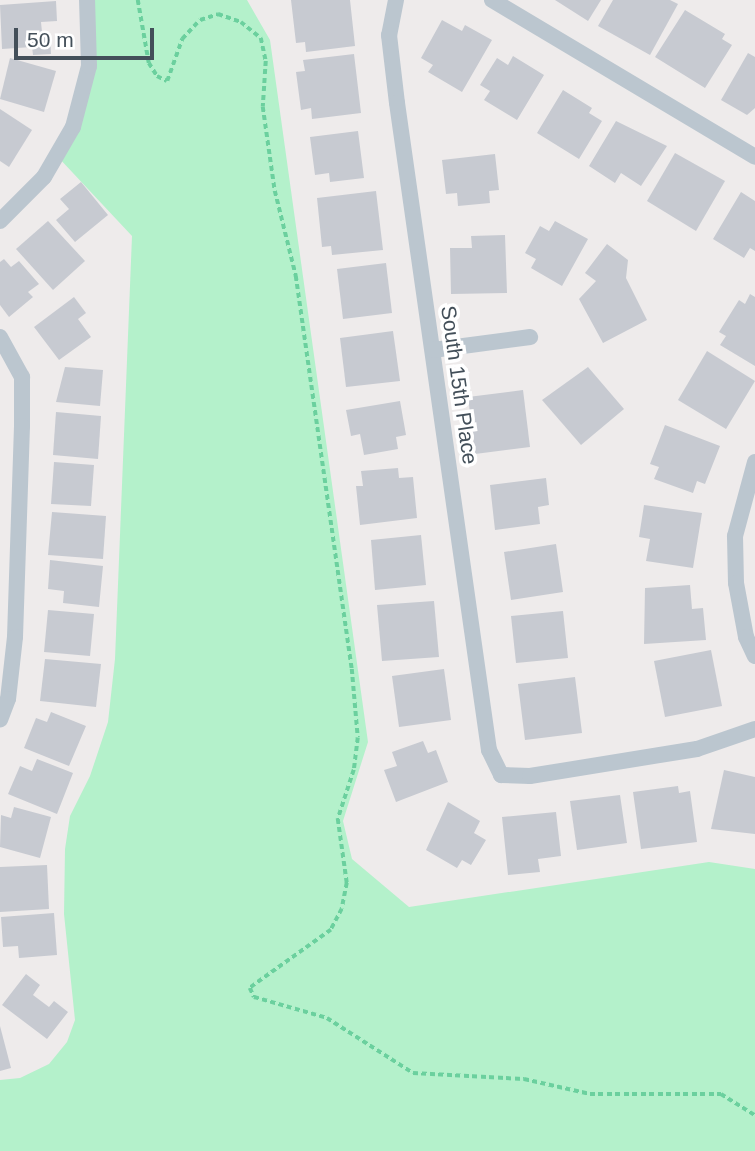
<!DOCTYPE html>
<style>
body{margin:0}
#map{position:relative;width:755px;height:1151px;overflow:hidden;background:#eeebeb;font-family:Helvetica,sans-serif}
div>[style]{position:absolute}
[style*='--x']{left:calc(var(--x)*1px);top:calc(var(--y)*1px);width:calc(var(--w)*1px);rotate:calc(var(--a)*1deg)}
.green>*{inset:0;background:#b4f1cb}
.building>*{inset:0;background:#c7cad1}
.path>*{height:3.5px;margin-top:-1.75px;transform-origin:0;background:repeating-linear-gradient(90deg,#6bd09e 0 5px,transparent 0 8.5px)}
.street>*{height:16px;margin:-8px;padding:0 8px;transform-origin:8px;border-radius:8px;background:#bbc6cf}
span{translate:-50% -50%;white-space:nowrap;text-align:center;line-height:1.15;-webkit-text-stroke:7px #fff;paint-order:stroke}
.street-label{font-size:21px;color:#434f59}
.scale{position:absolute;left:14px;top:28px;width:140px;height:32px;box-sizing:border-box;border:4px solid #434f59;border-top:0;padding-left:9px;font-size:21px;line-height:24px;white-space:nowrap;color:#434f59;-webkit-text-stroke:5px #fff;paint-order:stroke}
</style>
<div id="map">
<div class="green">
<i style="clip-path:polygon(87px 0,247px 0,270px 40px,368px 742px,343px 821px,352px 859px,409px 907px,709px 862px,755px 869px,755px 1151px,0 1151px,0 1080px,20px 1078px,49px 1064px,67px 1042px,75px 1020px,64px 914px,65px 849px,70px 816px,90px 776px,108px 722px,115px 659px,132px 236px,58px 157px,84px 90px)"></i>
</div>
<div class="building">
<i style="clip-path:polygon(291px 0,350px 0,355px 46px,306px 52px,305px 42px,296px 43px)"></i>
<i style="clip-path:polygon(555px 0,601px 0,588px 21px)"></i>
<i style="clip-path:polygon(613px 0,670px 0,678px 4px,650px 55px,598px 26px)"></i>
<i style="clip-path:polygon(56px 1px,57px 21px,41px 22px,42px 32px,50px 32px,51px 54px,33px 55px,32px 47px,2px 49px,0 5px)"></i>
<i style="clip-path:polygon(685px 10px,725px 34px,722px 39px,732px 45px,705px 88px,655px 57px)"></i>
<i style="clip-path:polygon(442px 20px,462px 31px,465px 25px,492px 40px,462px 92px,428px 72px,433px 65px,421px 58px)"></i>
<i style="clip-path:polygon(748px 53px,755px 57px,755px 108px,747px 115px,721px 100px)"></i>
<i style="clip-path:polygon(354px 54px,361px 113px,312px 119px,311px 108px,301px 110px,296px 72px,305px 71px,303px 60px)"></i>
<i style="clip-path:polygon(513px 56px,544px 75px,517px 120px,484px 100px,490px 91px,480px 85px,497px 58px,508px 65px)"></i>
<i style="clip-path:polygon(10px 58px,56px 71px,44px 112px,0 99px)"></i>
<i style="clip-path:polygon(563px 90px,592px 108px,589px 113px,602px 121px,579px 159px,537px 133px)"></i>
<i style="clip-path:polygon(0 109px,32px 130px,9px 167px,0 161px)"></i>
<i style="clip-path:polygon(616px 121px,667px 146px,641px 186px,621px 173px,615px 183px,589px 166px)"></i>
<i style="clip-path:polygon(358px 131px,364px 178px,330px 182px,329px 173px,315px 175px,310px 137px)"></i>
<i style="clip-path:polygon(675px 153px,725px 181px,696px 231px,647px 201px)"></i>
<i style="clip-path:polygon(495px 154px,499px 190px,489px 191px,490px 203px,458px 206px,457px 193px,446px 194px,442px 160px)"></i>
<i style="clip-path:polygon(81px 182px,108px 215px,75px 242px,56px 220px,69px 209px,60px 199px)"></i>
<i style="clip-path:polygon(376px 191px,383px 250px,332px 255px,331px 246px,322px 247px,317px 198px)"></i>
<i style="clip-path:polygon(741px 192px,755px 201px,755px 251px,750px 248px,744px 258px,713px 239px)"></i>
<i style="clip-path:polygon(48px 221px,85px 261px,53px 290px,16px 249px)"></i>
<i style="clip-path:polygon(555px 221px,588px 239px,562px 286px,531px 268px,536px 259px,525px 253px,540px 226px,549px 231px)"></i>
<i style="clip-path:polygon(505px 235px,507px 293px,451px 294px,450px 248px,472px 248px,471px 236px)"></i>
<i style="clip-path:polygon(607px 244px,628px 260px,626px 278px,647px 320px,603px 343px,579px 299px,596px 281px,585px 273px)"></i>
<i style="clip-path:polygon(4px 259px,11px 267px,19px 261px,39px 284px,28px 292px,33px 297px,9px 317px,0 305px,0 262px)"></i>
<i style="clip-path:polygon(386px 263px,392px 313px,343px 319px,337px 269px)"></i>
<i style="clip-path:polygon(750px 294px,755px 297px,755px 366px,720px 345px,726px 336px,719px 332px,739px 300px,745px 304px)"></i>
<i style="clip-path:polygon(74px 297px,86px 313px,78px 319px,91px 337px,59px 360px,34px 327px)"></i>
<i style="clip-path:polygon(393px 331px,400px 381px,346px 387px,340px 338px)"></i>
<i style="clip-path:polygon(707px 351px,755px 381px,726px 429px,678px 400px)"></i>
<i style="clip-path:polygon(65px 367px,103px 370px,100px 406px,56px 402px)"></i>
<i style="clip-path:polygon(588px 367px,624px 409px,581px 445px,542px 400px)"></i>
<i style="clip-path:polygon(523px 390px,530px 447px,475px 454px,468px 397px)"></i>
<i style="clip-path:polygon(400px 401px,406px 435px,396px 437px,398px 449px,364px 455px,360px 434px,351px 436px,346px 410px)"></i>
<i style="clip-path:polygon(56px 412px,101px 416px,98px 459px,53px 455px)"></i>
<i style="clip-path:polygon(665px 425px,720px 446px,705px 484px,697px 481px,693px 493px,654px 479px,659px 467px,650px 464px)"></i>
<i style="clip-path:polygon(54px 462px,94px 465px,91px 506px,51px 504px)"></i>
<i style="clip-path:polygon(398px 468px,399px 478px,413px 477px,417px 518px,360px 525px,356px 486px,363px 486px,361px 471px)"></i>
<i style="clip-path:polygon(546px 478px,549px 505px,538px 507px,540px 524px,495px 530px,490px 485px)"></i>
<i style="clip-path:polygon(644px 505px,702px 513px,693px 568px,646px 561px,650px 539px,639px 537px)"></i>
<i style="clip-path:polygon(52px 512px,106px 516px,103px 559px,48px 555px)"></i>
<i style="clip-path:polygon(421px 535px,426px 585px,375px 590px,371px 540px)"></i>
<i style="clip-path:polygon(556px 544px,563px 592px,511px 600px,504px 552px)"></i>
<i style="clip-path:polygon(50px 560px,103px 566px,99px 607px,63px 603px,64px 591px,48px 589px)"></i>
<i style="clip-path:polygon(690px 585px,692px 609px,703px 608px,706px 640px,644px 644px,645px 588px)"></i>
<i style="clip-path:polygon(434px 601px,439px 657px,382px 661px,377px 605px)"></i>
<i style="clip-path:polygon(48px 610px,94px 614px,90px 656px,44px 652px)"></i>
<i style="clip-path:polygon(563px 611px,568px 658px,516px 663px,511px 616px)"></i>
<i style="clip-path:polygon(711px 650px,722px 706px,665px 717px,654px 661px)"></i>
<i style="clip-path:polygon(45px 659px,101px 664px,96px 707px,40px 701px)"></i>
<i style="clip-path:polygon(444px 669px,451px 720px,399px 727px,392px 676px)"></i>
<i style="clip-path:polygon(575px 677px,582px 733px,525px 740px,518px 684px)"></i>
<i style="clip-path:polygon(51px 712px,86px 726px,69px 766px,24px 748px,36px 718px,47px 722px)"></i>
<i style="clip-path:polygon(423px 741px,428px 753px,436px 750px,448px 782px,396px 802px,384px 770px,397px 766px,392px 752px)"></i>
<i style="clip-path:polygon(37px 759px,73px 773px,57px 814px,8px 794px,20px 766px,32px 771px)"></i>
<i style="clip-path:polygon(724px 770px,755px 777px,755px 834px,711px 829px)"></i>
<i style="clip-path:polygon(678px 786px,679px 793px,690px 791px,697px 842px,641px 849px,633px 792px)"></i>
<i style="clip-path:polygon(620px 795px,627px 843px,577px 850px,570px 801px)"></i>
<i style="clip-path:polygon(448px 802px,480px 821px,474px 833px,486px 840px,471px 865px,462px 860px,457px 868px,426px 850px)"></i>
<i style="clip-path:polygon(14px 807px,51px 817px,40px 858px,0 847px,1px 815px,11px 818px)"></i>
<i style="clip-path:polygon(556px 812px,561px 856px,538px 859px,540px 872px,508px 875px,502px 817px)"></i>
<i style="clip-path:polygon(47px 865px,49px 909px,0 912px,0 867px)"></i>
<i style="clip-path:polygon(54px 913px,57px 955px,19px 958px,18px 946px,3px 947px,1px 917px)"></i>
<i style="clip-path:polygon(26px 974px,40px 985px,33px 995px,49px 1007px,54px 1001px,68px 1012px,47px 1039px,2px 1005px)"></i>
<i style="clip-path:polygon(0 1026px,11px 1068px,0 1071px)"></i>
</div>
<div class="path">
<i style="--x:138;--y:0;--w:64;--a:80.1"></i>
<i style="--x:149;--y:63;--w:15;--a:58"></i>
<i style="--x:157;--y:76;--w:11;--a:27"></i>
<i style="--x:167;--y:81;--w:45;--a:-70.3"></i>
<i style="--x:182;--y:39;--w:26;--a:-47"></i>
<i style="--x:200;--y:20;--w:19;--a:-18"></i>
<i style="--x:218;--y:14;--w:24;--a:19"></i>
<i style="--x:241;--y:22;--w:26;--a:39"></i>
<i style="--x:261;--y:38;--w:24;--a:78"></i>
<i style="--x:266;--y:61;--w:46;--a:93.7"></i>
<i style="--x:263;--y:107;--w:85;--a:81.9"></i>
<i style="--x:275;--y:191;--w:88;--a:76.1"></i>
<i style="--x:296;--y:276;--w:397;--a:81.9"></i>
<i style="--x:352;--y:669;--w:69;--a:85"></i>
<i style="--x:358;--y:738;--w:32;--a:97"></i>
<i style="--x:354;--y:770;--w:52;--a:108.1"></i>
<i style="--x:338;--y:819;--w:65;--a:82"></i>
<i style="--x:347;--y:883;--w:26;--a:101"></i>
<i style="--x:342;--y:909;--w:24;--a:118"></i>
<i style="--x:331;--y:930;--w:100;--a:144.4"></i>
<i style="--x:250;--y:988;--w:10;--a:66"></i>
<i style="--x:254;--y:997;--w:76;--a:16"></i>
<i style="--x:327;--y:1018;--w:102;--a:32.6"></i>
<i style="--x:413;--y:1073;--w:111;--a:3.1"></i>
<i style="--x:524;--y:1079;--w:68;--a:12.8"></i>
<i style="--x:590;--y:1094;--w:131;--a:0"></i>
<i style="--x:721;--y:1094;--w:40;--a:32"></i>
</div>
<div class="street">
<i style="--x:396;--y:0;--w:36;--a:101"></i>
<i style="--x:389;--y:35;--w:68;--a:83.3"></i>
<i style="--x:397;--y:103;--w:654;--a:81.91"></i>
<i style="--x:489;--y:750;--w:28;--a:64"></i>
<i style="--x:501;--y:775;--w:29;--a:2"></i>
<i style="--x:530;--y:776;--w:169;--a:-9.2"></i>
<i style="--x:697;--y:749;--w:61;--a:-19"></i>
<i style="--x:492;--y:0;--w:306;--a:30.8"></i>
<i style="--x:0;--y:221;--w:62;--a:-45"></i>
<i style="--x:44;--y:177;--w:58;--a:-59.9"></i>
<i style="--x:73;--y:127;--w:63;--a:-75.3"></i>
<i style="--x:89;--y:66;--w:66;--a:-91.7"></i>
<i style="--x:0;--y:337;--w:46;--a:61.2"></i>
<i style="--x:22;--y:377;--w:49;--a:90"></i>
<i style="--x:22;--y:426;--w:211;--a:91.9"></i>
<i style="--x:15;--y:637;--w:62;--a:96.4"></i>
<i style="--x:8;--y:699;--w:22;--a:111"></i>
<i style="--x:433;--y:350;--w:98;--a:-7.6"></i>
<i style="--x:755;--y:462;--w:77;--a:105.1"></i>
<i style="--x:735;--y:536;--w:47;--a:88.8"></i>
<i style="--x:736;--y:583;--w:55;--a:79.5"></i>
<i style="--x:746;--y:637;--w:21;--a:65"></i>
</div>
<div class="street-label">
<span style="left:459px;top:385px;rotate:82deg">South 15th Place</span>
</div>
<div class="scale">50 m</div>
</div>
